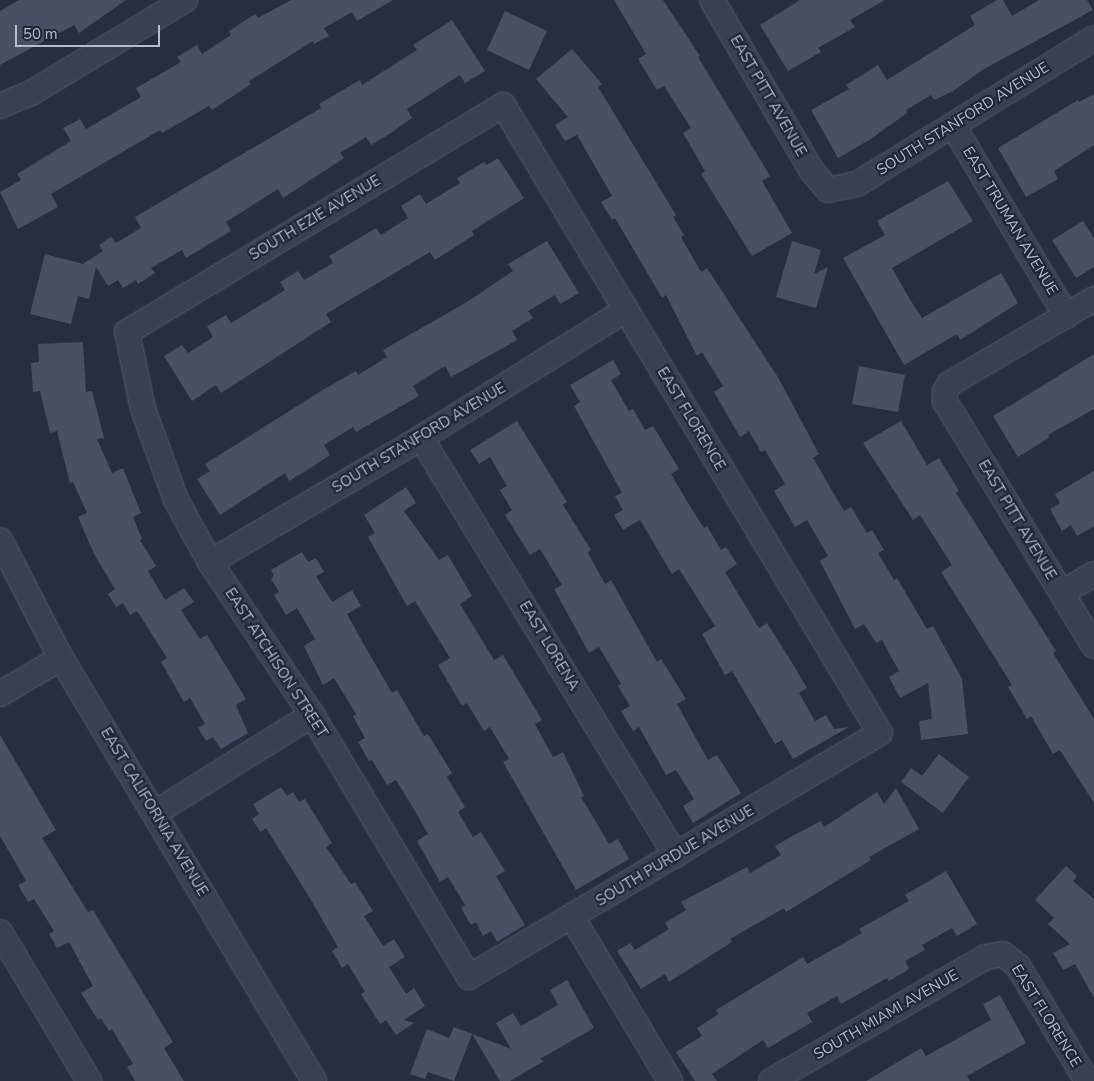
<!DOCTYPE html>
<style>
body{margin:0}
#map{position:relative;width:1094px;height:1081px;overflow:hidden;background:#262f41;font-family:"Nunito Sans",sans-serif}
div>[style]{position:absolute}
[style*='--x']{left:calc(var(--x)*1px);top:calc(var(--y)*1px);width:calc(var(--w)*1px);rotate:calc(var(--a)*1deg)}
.building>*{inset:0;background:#475165}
.roads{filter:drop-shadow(0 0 1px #555d6b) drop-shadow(0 0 1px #555d6b)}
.minor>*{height:24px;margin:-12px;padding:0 12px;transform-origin:12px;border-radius:12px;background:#3a4251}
span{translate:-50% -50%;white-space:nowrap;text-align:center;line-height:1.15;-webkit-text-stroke:4.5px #1f2736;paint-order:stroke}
.street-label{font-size:15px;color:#b7bdcb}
.scale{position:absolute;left:15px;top:25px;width:145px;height:22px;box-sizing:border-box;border:2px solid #b7bdcb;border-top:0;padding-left:6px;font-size:15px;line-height:18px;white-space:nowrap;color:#b7bdcb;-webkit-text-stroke:4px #1f2736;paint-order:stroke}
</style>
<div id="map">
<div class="building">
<i style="clip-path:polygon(19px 0,126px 0,79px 33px,74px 25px,0 65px,0 11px)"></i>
<i style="clip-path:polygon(291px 0,393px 0,357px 21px,352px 12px,324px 28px,329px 36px,314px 44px,313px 41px,249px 81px,251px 84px,212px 110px,209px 106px,162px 133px,160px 130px,51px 194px,58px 207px,18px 229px,0 192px,21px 180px,17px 174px,71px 141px,63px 128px,80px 119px,86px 129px,141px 97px,136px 88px,181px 62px,177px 57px,197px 45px,202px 54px,231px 35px,229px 31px,255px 14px,258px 18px)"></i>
<i style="clip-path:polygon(614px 0,663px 0,700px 56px,698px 57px,770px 176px,762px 181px,792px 233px,752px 256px,701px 174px,705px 171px,683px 133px,691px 128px,664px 86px,657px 90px,638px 59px,646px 54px)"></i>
<i style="clip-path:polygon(800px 0,885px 0,850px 20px,855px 27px,818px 48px,821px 52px,788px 71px,760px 25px)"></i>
<i style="clip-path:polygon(997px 0,1003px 0,1012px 16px,1039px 0,1087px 0,1093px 10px,984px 69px,953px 91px,934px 100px,931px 95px,906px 110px,907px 113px,871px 139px,838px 158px,811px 110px,849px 89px,846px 85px,878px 65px,887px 80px,975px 25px,970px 16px)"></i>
<i style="clip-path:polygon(505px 11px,547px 31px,529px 70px,487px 50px)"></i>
<i style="clip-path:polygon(452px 20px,485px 71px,465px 83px,460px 75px,407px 109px,412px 118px,391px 133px,371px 145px,366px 137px,340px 153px,344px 158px,283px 198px,278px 189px,226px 222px,231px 231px,186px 258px,182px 250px,151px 268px,155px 273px,138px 284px,136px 280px,123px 288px,118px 280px,108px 286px,96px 267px,89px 299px,78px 296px,71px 324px,30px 314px,45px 254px,83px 264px,103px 251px,99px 245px,111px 237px,116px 243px,141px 228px,135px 217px,321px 108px,319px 104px,360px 80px,362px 85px,417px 50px,413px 45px)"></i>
<i style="clip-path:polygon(572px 49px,602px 84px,598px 87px,676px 215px,673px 217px,684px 235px,681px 237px,701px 272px,707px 268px,779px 379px,819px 454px,813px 458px,844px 511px,851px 507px,867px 533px,872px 530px,884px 550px,878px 553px,894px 580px,897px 578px,927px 629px,933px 626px,962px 679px,968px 734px,921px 740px,919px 721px,932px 719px,928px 683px,900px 698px,889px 677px,899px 671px,882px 640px,876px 643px,864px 624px,855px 629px,820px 561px,828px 556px,807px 520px,795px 527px,774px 491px,785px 484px,765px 450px,761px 452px,749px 431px,740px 437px,714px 392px,723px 386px,702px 352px,697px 356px,666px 295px,662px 298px,615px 218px,612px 220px,601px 202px,612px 196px,577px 135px,565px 141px,555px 125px,568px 117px,536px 79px)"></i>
<i style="clip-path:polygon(1094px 94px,1094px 145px,1054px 171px,1058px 179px,1026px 197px,998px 148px,1078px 100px,1079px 102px)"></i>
<i style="clip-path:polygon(498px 158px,524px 198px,472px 231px,474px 235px,435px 260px,430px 252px,326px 314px,331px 322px,221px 393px,216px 385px,192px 401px,164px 356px,182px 345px,188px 353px,213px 337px,207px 326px,226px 315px,231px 323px,285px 290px,280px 282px,298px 271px,304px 280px,333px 263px,329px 256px,376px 228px,381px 235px,408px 218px,401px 206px,420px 194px,426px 204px,460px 183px,457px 178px,484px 162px,487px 165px)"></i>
<i style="clip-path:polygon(948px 181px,973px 221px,892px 268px,909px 298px,922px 318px,1001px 273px,1018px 303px,960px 340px,957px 334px,904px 365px,843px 258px,885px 235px,877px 221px)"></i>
<i style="clip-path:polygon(1083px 221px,1094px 238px,1094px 267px,1076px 278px,1052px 240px)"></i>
<i style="clip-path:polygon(547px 241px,579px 293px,560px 304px,555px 295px,528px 311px,533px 318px,512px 331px,517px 340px,451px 377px,445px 366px,413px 386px,419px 396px,356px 432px,353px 427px,324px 445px,330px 455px,309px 469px,289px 481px,285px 473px,220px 515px,197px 479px,210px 471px,205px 464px,321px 391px,356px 371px,358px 375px,387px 357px,383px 350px,467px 302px,513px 271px,508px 264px)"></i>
<i style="clip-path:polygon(792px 241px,821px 250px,814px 274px,828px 267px,816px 308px,776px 297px)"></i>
<i style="clip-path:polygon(83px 342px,86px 392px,92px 391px,104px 438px,97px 439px,112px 473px,123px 468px,141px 513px,133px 517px,142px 539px,140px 540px,156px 566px,148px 571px,165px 600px,184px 588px,194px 602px,181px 610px,200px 639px,207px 635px,246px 699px,236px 705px,248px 733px,221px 749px,213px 737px,206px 741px,198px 728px,205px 724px,190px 698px,184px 702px,161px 662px,167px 658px,137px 611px,130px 615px,123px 603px,116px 607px,108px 594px,115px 589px,94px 554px,78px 517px,87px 513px,73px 482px,70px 483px,57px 431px,50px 433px,40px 391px,33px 392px,31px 363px,39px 362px,38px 344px)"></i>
<i style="clip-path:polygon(1094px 354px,1094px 409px,1048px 435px,1050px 437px,1018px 457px,993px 416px)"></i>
<i style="clip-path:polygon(613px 360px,621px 374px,611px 380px,629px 411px,633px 409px,645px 430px,653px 426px,679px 469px,671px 474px,691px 508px,704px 528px,707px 526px,721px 550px,726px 547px,737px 564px,725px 572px,759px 628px,767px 623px,791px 661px,807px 688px,799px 693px,815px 721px,826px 715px,834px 729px,849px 727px,793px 759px,782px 740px,775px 744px,732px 671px,725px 675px,702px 634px,715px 626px,679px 569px,672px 574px,640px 520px,623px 530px,614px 515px,623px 510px,615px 496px,622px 493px,574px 406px,580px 402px,570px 385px)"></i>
<i style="clip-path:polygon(859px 366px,905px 375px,898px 412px,852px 404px)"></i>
<i style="clip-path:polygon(517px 421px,567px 502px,563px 505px,591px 550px,588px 553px,605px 584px,611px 580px,657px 662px,661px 659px,686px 699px,677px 704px,708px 760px,717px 755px,741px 793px,693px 823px,683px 806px,694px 799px,676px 770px,666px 775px,639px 727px,633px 731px,621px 711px,630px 706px,618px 686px,621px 684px,599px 647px,589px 653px,554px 589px,562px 585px,540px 549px,530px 555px,505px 515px,512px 510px,500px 490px,507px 486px,490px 457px,479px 464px,470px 450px)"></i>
<i style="clip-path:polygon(901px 421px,927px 465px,939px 458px,959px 491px,956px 493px,1056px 651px,1053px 653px,1094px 719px,1094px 803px,1060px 750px,1053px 754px,1031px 716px,1027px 719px,1008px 687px,1012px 685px,941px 572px,952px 565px,920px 515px,913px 520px,863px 443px)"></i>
<i style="clip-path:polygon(1094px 471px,1094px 526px,1077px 536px,1071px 525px,1062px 531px,1050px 509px,1060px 503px,1055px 494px)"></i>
<i style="clip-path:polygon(406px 487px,416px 503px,404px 511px,439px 560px,448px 555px,472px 596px,460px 604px,494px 660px,503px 655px,542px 720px,535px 724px,553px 757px,563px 752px,584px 796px,581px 797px,609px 844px,618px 839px,629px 859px,576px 890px,503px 762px,509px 759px,490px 727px,484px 731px,467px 703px,462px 706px,438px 665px,450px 658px,415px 601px,407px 606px,368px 537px,375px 533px,364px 515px)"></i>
<i style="clip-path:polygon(302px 552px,308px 562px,316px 558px,324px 572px,316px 576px,332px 602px,352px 590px,361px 606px,347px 614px,359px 636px,392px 693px,397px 690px,424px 736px,428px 734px,452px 773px,447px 777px,465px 807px,458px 812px,473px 837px,481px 832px,505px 871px,496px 876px,525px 925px,497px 942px,491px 931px,483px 936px,476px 922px,471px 925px,461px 908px,465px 905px,448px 877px,440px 882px,417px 841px,428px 834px,415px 811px,396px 780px,387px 785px,372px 760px,369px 761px,358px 742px,365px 738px,353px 716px,356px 714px,334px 678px,323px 685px,304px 646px,315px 639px,297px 608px,286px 615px,274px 595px,279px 592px,271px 579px,274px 576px,271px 570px)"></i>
<i style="clip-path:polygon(0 735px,56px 830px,42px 838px,88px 912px,93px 910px,173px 1042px,164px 1048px,184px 1081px,135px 1081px,127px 1067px,133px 1064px,112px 1029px,109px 1031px,101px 1018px,98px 1020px,81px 993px,93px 986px,69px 942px,57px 948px,49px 934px,54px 931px,34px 899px,28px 902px,18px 885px,26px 881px,0 836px)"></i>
<i style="clip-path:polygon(939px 754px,969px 777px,943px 813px,901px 782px,911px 768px,922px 776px)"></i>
<i style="clip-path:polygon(281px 787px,287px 796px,293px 792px,299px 802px,305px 799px,332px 843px,326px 847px,351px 884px,355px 882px,373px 911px,364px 916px,383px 946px,394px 939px,405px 957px,389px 967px,406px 994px,414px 988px,425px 1006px,404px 1020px,414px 1023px,396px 1035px,386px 1020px,380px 1024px,361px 994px,365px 992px,348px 964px,342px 968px,332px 951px,338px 947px,308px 895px,266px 828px,260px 832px,252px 819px,259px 814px,253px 804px)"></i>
<i style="clip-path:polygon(896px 788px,919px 829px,869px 857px,871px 860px,786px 912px,784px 908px,730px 939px,732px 942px,669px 982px,665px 974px,641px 989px,617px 951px,630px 943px,635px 950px,669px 929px,665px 923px,686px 910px,681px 902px,747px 867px,750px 873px,781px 855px,775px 846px,796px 834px,821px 821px,824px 827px,877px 792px,884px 804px)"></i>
<i style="clip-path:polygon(1066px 866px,1077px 876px,1073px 881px,1094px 899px,1094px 998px,1075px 964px,1063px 970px,1053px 953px,1070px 944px,1048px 924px,1054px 918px,1035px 900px)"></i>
<i style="clip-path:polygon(946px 871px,977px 924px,957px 936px,952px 928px,922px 945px,925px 950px,905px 961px,909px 969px,889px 981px,887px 978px,841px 1004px,837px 996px,807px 1013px,812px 1022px,768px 1048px,763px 1040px,712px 1074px,717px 1081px,695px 1081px,676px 1052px,702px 1036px,697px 1028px,719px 1014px,716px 1010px,803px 957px,807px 964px,862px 933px,859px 929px,909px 901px,905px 895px)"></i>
<i style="clip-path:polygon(567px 980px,594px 1028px,540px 1059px,544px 1061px,510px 1081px,500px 1081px,472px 1034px,454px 1081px,428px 1072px,425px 1079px,410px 1074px,427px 1029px,449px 1038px,454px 1027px,511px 1049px,496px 1023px,513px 1013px,521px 1026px,558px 1005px,550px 990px)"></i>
<i style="clip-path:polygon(1000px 995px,1026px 1043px,967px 1076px,970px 1081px,866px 1081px,921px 1048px,926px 1056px,991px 1020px,983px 1004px)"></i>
</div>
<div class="roads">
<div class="minor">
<i style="--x:712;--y:0;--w:198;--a:59.7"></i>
<i style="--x:812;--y:171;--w:25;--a:50"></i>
<i style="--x:828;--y:190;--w:30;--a:-12"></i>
<i style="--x:857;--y:184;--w:278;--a:-31.6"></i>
<i style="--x:503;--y:105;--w:732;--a:59.02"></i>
<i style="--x:880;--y:733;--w:478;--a:149.3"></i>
<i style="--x:469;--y:977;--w:305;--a:-120.9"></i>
<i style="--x:312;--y:715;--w:184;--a:-123.7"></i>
<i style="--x:210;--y:562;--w:71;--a:-118.7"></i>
<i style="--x:176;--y:500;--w:97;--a:-109.9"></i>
<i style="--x:143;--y:409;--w:79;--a:-101.7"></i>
<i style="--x:127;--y:332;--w:439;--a:-31.1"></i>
<i style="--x:0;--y:106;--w:34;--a:-23"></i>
<i style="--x:31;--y:93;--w:180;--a:-31.1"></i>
<i style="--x:954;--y:127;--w:220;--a:59.3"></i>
<i style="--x:1094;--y:299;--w:168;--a:149.6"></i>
<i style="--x:949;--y:384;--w:9;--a:117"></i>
<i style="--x:945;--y:392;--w:10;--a:90"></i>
<i style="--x:945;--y:402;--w:17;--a:57"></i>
<i style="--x:954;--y:416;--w:269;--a:58.7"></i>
<i style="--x:421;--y:438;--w:489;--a:58.6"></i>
<i style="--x:0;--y:540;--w:133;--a:62.7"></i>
<i style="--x:61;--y:658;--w:493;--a:59.1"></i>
<i style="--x:210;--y:562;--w:245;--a:-30.4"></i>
<i style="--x:421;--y:438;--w:242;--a:-32"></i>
<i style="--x:1062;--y:593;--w:37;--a:-31"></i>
<i style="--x:0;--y:694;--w:71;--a:-30.5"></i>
<i style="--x:155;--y:813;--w:185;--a:-32"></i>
<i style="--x:572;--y:917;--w:191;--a:59.1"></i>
<i style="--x:0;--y:932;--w:174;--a:59.1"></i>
<i style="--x:771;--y:1081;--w:248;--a:-30"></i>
<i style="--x:986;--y:957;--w:17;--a:-10"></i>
<i style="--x:1003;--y:954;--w:19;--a:39"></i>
<i style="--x:1018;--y:966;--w:134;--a:59"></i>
</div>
</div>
<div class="street-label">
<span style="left:768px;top:96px;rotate:60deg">EAST PITT AVENUE</span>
<span style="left:963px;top:119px;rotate:-32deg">SOUTH STANFORD AVENUE</span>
<span style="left:315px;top:218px;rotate:-31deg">SOUTH EZIE AVENUE</span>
<span style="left:1010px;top:221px;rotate:59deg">EAST TRUMAN AVENUE</span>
<span style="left:691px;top:419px;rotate:59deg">EAST FLORENCE</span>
<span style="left:419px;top:438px;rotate:-31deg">SOUTH STANFORD AVENUE</span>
<span style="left:1017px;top:520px;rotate:59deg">EAST PITT AVENUE</span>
<span style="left:549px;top:646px;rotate:59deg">EAST LORENA</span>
<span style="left:276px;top:663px;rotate:57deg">EAST ATCHISON STREET</span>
<span style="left:154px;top:812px;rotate:59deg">EAST CALIFORNIA AVENUE</span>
<span style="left:675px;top:856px;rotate:-31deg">SOUTH PURDUE AVENUE</span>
<span style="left:886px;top:1015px;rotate:-30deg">SOUTH MIAMI AVENUE</span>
<span style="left:1046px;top:1016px;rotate:58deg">EAST FLORENCE</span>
</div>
<div class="scale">50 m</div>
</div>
